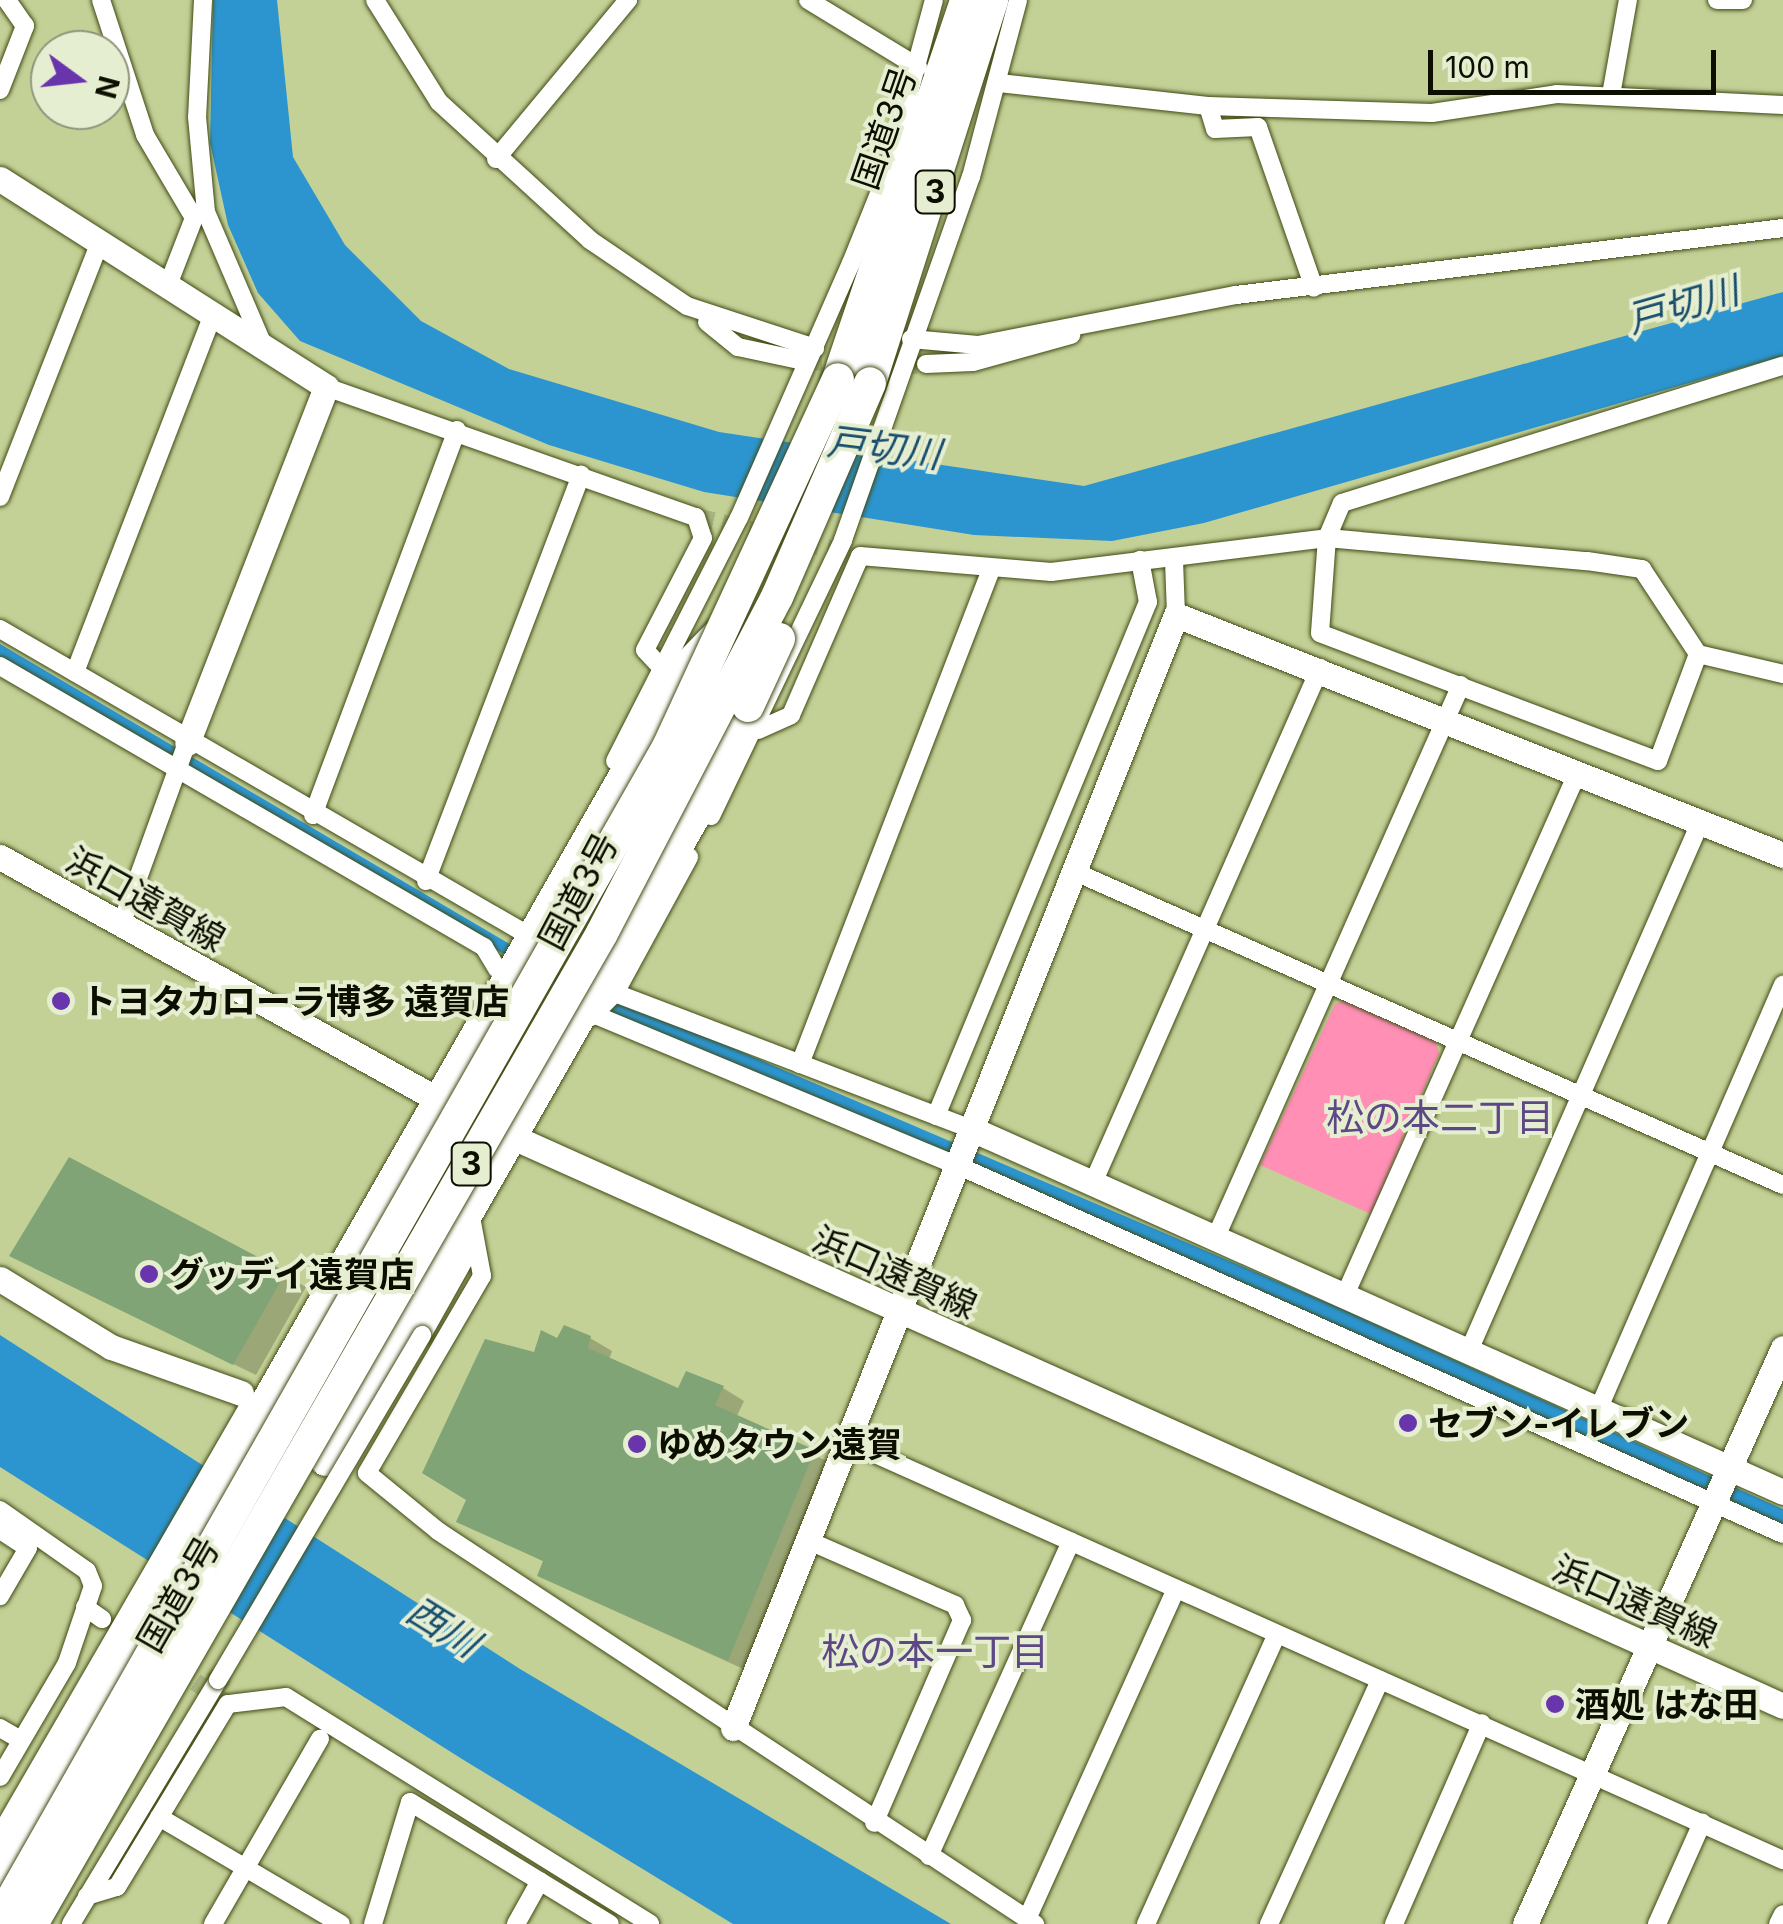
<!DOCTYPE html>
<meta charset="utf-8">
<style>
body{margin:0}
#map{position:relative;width:1783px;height:1924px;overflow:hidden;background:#c3d197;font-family:Inter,"Noto Sans JP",sans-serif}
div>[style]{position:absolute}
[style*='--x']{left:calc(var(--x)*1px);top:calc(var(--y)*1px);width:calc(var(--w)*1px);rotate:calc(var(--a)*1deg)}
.green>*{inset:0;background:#ff8fb5}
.water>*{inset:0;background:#2c95d0}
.shadow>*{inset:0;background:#0003}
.building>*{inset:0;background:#80a475}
.street-tunnel>*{height:18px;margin-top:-9px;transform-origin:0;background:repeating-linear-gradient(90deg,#a8b480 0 18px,transparent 0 27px)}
.roads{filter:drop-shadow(0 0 2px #414b14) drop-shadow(0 0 2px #414b14)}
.street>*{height:18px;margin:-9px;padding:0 9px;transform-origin:9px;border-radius:9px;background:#fff}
.secondary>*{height:25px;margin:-12.5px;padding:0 12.5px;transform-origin:12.5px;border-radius:12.5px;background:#fff}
.highway>*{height:32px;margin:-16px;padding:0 16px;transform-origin:16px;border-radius:16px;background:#fff}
.bridges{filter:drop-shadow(0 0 2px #414b14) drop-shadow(0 0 2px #414b14)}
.street-bridge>*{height:18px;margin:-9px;padding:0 9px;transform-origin:9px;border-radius:9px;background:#fff}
.highway-bridge>*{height:32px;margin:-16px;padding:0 16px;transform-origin:16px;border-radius:16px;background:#fff}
.dots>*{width:28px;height:28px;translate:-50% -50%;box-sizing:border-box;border:5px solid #e6eed1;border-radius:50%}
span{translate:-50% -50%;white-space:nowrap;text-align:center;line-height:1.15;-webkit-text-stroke:8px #e6eed1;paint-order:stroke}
.shield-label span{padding:2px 8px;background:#e6eed1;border:2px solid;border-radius:8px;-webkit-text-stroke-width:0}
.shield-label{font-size:32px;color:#0c0f00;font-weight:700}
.street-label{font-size:35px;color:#0c0f00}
.poi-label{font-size:35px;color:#0c0f00;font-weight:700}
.left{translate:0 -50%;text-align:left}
.water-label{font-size:38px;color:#194e6e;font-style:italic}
.neighbourhood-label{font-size:38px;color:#5d4784}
.north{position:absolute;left:30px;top:30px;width:100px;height:100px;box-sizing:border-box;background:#e6eed1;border:2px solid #8f957d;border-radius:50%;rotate:105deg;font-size:28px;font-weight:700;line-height:40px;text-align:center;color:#0c0f00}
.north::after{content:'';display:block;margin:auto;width:35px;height:45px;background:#6935ac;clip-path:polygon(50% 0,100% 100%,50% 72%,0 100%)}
.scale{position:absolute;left:1428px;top:50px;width:288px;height:45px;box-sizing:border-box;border:5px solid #0c0f00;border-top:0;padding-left:12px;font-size:30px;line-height:35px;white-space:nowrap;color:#0c0f00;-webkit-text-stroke:8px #e6eed1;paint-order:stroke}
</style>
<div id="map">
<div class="green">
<i style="clip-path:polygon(1347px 1000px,1434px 1037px,1439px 1053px,1371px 1214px,1260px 1165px,1335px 1004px)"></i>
</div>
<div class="water">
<i style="clip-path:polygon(213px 0,277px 0,293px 157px,345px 245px,421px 321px,509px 369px,719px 432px,1084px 486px,1783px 292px,1783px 356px,1204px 523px,1112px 541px,974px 535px,704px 492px,549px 445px,300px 341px,258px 293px,228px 225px,210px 143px)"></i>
<i style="clip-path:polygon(0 644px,562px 975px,1342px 1309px,1783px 1509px,1783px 1526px,1239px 1281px,612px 1018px,0 657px)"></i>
<i style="clip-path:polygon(0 1335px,520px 1669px,951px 1924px,733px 1924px,462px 1759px,0 1467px)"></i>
</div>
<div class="shadow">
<i style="clip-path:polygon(34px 1268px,284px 1275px,306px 1287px,256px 1375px)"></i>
<i style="clip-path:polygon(590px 1338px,612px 1351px,609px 1360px,679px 1391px,723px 1388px,744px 1401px,736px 1418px,835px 1465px,750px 1672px,562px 1587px,545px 1562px,459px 1521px,536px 1355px)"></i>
</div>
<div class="building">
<i style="clip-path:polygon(69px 1157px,286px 1272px,233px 1365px,9px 1256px)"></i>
<i style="clip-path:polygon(564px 1325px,591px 1336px,588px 1348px,678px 1388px,686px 1371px,724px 1386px,715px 1405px,815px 1450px,728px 1661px,537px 1576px,543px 1561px,456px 1522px,466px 1500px,422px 1473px,485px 1339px,534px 1352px,541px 1330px,557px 1338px)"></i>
</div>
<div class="street-tunnel">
<i style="--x:804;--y:361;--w:114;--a:2"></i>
<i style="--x:696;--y:517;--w:159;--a:13.4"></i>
<i style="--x:173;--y:1667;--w:66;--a:33.9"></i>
</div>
<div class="roads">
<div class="street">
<i style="--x:101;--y:0;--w:142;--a:71.9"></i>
<i style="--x:145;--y:135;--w:96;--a:59.4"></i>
<i style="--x:194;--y:218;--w:72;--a:111.2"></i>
<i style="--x:203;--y:0;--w:117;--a:92.9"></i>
<i style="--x:197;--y:117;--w:95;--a:84.6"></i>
<i style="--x:206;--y:212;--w:147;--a:66.8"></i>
<i style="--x:375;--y:0;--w:120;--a:57.9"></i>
<i style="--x:439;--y:102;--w:205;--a:42.4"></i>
<i style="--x:590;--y:240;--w:117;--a:34.2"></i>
<i style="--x:687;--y:306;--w:135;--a:18.2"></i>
<i style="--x:808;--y:0;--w:129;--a:31.3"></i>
<i style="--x:1717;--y:0;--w:26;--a:0"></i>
<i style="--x:999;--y:83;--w:210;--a:6.3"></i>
<i style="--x:1208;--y:106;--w:224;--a:1.8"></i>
<i style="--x:1432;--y:113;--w:126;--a:-8.6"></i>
<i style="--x:1557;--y:94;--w:226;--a:2.8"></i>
<i style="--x:0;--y:90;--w:69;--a:-68.7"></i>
<i style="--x:25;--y:26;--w:32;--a:-125"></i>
<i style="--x:1611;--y:95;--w:97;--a:-79.9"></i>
<i style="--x:1208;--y:106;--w:24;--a:73"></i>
<i style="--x:1215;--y:129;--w:43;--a:-2.7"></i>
<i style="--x:1258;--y:127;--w:170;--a:70.8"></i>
<i style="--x:496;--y:159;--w:207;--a:-50.3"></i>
<i style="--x:707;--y:322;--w:40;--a:39"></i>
<i style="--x:738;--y:347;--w:67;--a:12"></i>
<i style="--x:911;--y:339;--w:67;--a:5.1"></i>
<i style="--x:978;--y:345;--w:263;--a:-11"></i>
<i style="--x:1236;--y:295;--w:551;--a:-6.98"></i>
<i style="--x:926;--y:364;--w:47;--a:-2.4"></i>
<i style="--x:973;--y:362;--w:102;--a:-15.4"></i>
<i style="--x:326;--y:387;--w:392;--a:19.4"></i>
<i style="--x:696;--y:517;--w:22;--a:72"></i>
<i style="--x:703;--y:538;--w:126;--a:117.4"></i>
<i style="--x:645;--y:650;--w:26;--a:47"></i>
<i style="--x:0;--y:497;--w:274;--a:-68.6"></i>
<i style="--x:1174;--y:560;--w:55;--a:87.9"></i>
<i style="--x:0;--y:629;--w:602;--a:30.1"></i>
<i style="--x:1698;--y:654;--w:114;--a:110.5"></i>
<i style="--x:1658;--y:761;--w:361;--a:-159.3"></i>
<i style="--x:1320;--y:633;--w:95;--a:-85.8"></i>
<i style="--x:1327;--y:538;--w:38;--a:-67"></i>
<i style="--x:1342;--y:503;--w:462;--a:-17.3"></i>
<i style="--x:0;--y:666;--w:560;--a:30.14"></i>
<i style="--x:484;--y:947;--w:26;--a:59"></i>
<i style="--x:75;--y:672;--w:384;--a:-68.9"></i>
<i style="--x:758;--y:730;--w:36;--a:-24"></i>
<i style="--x:791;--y:715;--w:173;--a:-66.5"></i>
<i style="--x:860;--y:556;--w:192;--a:4.8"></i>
<i style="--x:1051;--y:572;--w:278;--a:-7"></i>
<i style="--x:1327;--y:538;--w:261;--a:5.1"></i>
<i style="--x:1587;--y:561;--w:56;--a:8.3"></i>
<i style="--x:1642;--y:569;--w:102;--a:56.6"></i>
<i style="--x:1698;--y:654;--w:87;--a:13.2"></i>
<i style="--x:615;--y:761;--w:273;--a:-63"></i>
<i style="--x:739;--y:518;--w:279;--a:-66.3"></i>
<i style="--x:851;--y:263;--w:96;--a:-68"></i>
<i style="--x:887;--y:174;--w:180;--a:-74.9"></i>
<i style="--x:313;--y:815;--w:411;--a:-69.5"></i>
<i style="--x:711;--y:816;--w:306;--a:-64.4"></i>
<i style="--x:843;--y:540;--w:385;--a:-70.6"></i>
<i style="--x:971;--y:177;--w:183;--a:-75.1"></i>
<i style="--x:1073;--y:871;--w:776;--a:23.86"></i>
<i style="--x:426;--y:881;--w:435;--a:-69.1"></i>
<i style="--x:121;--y:925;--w:194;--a:-70.1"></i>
<i style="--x:615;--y:993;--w:384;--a:20.9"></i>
<i style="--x:593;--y:1014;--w:396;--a:22.6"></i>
<i style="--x:959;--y:1166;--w:902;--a:24.07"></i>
<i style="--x:591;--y:1017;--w:34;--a:-45"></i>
<i style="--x:615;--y:993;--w:155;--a:-61.4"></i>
<i style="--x:800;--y:1064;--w:527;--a:-68.88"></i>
<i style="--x:936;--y:1116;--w:556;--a:-67.59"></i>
<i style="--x:1148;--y:602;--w:43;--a:-100.8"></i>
<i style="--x:1093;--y:1183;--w:563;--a:-66.21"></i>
<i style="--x:471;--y:1217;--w:60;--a:79.4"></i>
<i style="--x:482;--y:1276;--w:228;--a:120.3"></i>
<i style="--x:367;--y:1473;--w:92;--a:39.2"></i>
<i style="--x:438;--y:1531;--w:715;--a:33.36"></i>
<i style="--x:1215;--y:1239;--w:606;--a:-66.06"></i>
<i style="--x:1345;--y:1295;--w:570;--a:-66"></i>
<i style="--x:422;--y:1335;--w:102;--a:-60.7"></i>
<i style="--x:1468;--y:1353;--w:579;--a:-66.36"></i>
<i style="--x:1598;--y:1410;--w:464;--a:-66.5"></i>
<i style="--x:844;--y:1440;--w:1029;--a:24.1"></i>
<i style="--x:0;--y:1510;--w:106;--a:35"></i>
<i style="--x:87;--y:1571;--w:16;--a:68"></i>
<i style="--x:93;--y:1586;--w:81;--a:108.7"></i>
<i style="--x:67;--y:1663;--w:132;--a:120.4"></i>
<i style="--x:0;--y:1530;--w:33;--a:33"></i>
<i style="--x:28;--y:1548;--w:56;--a:120.3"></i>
<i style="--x:807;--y:1540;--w:162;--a:23.7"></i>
<i style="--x:955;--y:1605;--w:17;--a:65"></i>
<i style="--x:962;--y:1620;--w:221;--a:113.4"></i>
<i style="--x:85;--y:1607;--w:21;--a:35"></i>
<i style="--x:0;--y:1728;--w:22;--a:30"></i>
<i style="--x:159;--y:1817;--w:211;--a:30.5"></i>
<i style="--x:0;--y:1835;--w:497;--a:-59.9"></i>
<i style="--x:929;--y:1856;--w:345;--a:-65.7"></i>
<i style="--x:87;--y:1896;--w:31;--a:-17"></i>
<i style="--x:117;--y:1887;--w:214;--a:-58.8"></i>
<i style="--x:228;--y:1704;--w:58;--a:-6.9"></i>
<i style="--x:286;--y:1697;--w:429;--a:31.9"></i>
<i style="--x:1027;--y:1919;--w:362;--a:-65.7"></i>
<i style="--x:71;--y:1924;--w:285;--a:-58.9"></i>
<i style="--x:213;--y:1924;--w:214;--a:-60"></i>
<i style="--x:373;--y:1924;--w:127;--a:-73.1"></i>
<i style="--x:410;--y:1802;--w:234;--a:31.4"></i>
<i style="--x:516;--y:1924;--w:49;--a:-60.8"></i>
<i style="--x:1146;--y:1924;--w:316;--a:-65.7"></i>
<i style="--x:1269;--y:1924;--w:268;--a:-65.5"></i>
<i style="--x:1394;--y:1924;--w:219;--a:-66.4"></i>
<i style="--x:1657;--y:1924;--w:111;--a:-66"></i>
<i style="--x:1778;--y:1924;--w:11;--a:-63"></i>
</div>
<div class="secondary">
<i style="--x:0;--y:179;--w:387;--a:32.5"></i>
<i style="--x:326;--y:387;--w:382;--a:111.3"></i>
<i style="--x:0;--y:857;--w:520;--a:28.98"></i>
<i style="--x:495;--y:1129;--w:1411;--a:24.13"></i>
<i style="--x:974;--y:1130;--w:886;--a:24.11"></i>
<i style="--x:0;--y:1279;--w:130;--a:31.5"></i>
<i style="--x:111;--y:1347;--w:138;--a:19.5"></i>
<i style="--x:733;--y:1728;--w:1198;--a:-68.3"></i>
<i style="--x:1176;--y:615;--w:653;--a:21.57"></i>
<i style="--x:1525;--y:1924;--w:631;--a:-65.87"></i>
</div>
<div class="highway">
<i style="--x:838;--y:379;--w:400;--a:-71.3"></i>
<i style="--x:870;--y:383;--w:402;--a:-72.3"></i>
<i style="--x:326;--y:1460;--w:745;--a:-60.24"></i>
<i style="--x:696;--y:813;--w:119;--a:-64.1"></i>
<i style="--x:0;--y:1870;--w:1385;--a:-60.27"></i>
<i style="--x:687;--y:667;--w:45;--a:-45.9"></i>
</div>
</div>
<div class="bridges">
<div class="street-bridge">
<i style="--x:218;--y:1680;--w:401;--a:-59.4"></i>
</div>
<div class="highway-bridge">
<i style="--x:748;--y:706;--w:74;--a:-65.2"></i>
<i style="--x:0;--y:1920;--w:1350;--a:-60.34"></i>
<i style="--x:668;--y:747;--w:405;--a:-65.2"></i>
<i style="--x:32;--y:1924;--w:1143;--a:-60.09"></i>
<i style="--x:602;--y:933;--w:379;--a:-62.5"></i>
<i style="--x:777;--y:597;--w:233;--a:-66.5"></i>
</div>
</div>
<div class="dots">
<i style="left:61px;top:1001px;background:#6935ac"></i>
<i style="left:149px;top:1274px;background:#6935ac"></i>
<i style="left:1408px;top:1423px;background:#6935ac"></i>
<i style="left:637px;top:1444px;background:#6935ac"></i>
<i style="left:1555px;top:1704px;background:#6935ac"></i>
</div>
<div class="shield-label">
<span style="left:935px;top:192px">3</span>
<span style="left:471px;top:1164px">3</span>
</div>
<div class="street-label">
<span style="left:884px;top:128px;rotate:-71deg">国道3号</span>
<span style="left:578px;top:891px;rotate:-62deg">国道3号</span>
<span style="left:146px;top:899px;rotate:29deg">浜口遠賀線</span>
<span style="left:895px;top:1272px;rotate:24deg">浜口遠賀線</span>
<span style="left:178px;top:1594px;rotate:-60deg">国道3号</span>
<span style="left:1635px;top:1601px;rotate:24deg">浜口遠賀線</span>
</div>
<div class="poi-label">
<span class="left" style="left:81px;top:1001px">トヨタカローラ博多 遠賀店</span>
<span class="left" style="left:169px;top:1274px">グッデイ遠賀店</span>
<span class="left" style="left:1428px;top:1423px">セブン-イレブン</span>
<span class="left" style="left:657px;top:1444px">ゆめタウン遠賀</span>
<span class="left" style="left:1575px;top:1704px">酒処 はな田</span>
</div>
<div class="water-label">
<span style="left:1683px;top:305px;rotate:-16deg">戸切川</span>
<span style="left:884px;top:448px;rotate:7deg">戸切川</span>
<span style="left:443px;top:1627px;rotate:32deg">西川</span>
</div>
<div class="neighbourhood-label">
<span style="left:1440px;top:1118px">松の本二丁目</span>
<span style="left:935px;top:1652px">松の本一丁目</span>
</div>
<div class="north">N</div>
<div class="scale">100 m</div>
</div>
